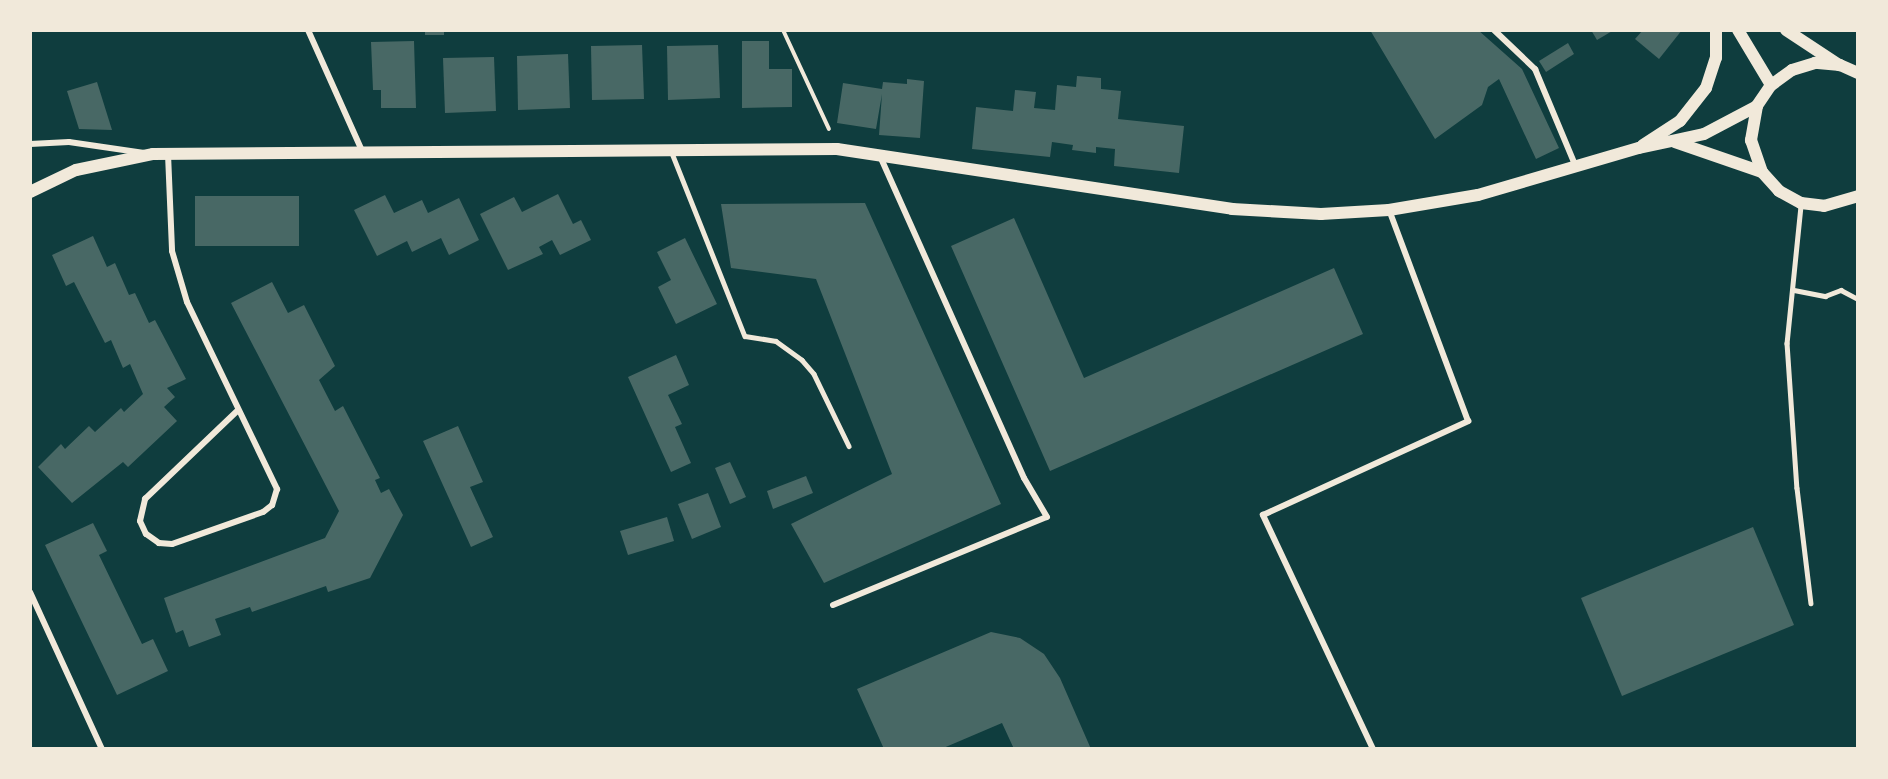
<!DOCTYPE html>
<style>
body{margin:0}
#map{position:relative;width:1888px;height:779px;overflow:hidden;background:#0f3d3e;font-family:"PT Sans",sans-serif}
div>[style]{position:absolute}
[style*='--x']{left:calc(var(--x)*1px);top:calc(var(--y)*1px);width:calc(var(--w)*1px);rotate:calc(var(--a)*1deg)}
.building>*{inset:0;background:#486865}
.path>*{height:4px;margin:-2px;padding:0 2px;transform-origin:2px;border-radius:2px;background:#f1e9da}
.service>*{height:4.5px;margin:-2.25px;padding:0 2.25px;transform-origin:2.25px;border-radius:2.25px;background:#f1e9da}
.minor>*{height:6px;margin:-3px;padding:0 3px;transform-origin:3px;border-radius:3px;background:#f1e9da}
.secondary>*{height:12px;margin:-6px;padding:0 6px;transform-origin:6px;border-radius:6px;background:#f1e9da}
span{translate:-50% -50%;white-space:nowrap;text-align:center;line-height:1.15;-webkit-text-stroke:5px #f1e9da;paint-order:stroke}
.frame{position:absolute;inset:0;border:32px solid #f1e9da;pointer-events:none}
</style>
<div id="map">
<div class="building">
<i style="clip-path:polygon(425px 30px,444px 30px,444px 35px,425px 35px)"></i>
<i style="clip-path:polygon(1370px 30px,1478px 30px,1522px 69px,1559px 148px,1536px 159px,1499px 79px,1488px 87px,1482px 105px,1435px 139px)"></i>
<i style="clip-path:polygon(1591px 30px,1614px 30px,1597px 40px)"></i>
<i style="clip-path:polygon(1643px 30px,1682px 30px,1659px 59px,1635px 39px)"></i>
<i style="clip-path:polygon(414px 41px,416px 108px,381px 108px,381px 90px,373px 90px,371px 42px)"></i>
<i style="clip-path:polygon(742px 41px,769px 41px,769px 69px,792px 69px,792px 107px,742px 108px)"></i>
<i style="clip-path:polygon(1568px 43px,1574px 54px,1546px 72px,1539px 61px)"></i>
<i style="clip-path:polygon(642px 45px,644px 99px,592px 100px,591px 46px)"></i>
<i style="clip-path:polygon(718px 45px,720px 98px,668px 100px,667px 46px)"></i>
<i style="clip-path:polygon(568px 54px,570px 108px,518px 110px,517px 56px)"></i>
<i style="clip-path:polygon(494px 57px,496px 111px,445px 113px,443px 58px)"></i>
<i style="clip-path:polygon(1077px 76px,1101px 78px,1101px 89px,1121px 91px,1118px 119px,1184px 126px,1179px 173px,1114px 166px,1115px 149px,1096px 147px,1096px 153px,1072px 150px,1073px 145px,1052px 142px,1050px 157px,972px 149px,976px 107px,1013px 111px,1015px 90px,1036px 92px,1034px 108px,1055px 110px,1057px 85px,1076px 87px)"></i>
<i style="clip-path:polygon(907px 79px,924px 81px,920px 138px,879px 135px,882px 94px,876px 129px,837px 123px,843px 83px,882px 89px,883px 82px,907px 84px)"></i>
<i style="clip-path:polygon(97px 82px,112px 130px,79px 129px,67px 91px)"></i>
<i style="clip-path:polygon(558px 194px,573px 224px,581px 220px,591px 240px,560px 255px,552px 240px,539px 247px,543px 254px,508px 270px,480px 214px,514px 197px,522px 212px)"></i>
<i style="clip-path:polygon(385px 195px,394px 213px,422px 200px,428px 213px,459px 198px,479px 240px,449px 255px,441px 238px,412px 252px,407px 241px,377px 256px,354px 210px)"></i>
<i style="clip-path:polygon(195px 196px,299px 196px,299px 246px,195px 246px)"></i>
<i style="clip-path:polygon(865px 203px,1001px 504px,824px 583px,791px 524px,892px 474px,816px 279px,731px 268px,721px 204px)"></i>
<i style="clip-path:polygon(1014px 218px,1084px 378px,1334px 268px,1363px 334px,1050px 471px,951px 246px)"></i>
<i style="clip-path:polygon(93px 236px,107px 267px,115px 263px,129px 295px,135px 293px,149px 323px,155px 320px,186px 379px,167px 388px,175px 397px,164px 407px,177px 421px,128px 467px,123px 462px,72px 503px,38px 467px,61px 444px,65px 449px,89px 426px,95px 432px,121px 408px,124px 412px,143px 394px,130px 364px,123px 368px,111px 340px,105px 343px,74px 282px,66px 286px,52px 255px)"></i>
<i style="clip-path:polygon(685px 238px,717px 304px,676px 324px,658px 287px,671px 280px,657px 252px)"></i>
<i style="clip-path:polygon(272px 282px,288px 313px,304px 305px,335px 366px,319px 380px,335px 411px,343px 406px,380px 478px,375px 480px,381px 493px,389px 489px,403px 515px,370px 578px,328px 592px,326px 586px,252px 612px,250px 607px,215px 619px,221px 635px,189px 647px,183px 630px,176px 633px,164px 598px,325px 538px,339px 511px,231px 303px)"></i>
<i style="clip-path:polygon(676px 355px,689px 385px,668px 395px,682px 424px,675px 427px,691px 463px,671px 472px,628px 377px)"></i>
<i style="clip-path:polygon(458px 426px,483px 482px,470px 487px,493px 537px,471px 547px,423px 441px)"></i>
<i style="clip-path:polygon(730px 462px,746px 497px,730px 504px,715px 468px)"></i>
<i style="clip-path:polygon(806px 476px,813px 493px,773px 509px,767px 491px)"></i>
<i style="clip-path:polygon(708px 493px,721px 527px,692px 539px,678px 504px)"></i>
<i style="clip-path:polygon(667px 517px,674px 541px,628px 555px,620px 531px)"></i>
<i style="clip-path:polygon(93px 523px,107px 551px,99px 555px,142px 644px,153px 639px,168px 671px,117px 695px,45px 545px)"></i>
<i style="clip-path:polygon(1753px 527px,1794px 625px,1622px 696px,1581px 598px)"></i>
<i style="clip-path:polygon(991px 632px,1020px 638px,1044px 654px,1060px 678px,1091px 749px,1014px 749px,1002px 723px,941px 749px,884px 749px,857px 689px)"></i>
</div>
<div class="path">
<i style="--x:783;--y:30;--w:109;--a:65.1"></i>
</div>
<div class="service">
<i style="--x:672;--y:153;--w:197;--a:68.3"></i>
<i style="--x:745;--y:336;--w:31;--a:9"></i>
<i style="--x:776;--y:341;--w:32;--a:36"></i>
<i style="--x:802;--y:360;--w:18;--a:49"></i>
<i style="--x:814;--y:374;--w:80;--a:64.1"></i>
<i style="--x:1801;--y:206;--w:138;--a:95.8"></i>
<i style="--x:1787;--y:343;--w:145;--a:86.1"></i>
<i style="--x:1797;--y:488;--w:116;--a:83.1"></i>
<i style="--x:1794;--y:290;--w:32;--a:11"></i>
<i style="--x:1825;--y:296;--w:17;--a:-21"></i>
<i style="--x:1841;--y:290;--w:19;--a:28"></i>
</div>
<div class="minor">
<i style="--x:308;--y:30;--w:135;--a:65.9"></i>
<i style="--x:1494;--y:30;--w:57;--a:43.6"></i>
<i style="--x:1535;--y:69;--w:106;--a:67.3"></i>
<i style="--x:30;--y:144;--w:39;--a:-3"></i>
<i style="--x:69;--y:142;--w:76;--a:8.3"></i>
<i style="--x:168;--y:154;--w:97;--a:87.6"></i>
<i style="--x:172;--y:251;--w:53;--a:73.6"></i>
<i style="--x:187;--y:302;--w:208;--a:64.3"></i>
<i style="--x:277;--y:489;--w:17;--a:107"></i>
<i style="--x:272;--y:505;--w:11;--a:142"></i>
<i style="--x:263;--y:512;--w:96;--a:160.6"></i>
<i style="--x:172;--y:544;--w:13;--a:-176"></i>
<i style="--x:159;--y:543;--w:16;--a:-145"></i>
<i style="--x:146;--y:534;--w:14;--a:-115"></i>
<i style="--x:140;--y:521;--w:23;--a:-77"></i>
<i style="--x:145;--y:499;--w:127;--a:-43.7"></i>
<i style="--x:30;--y:592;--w:173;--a:65.4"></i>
<i style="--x:833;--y:605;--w:231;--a:-22.4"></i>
<i style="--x:1047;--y:517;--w:45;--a:-120.5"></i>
<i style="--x:1024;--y:478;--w:353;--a:-114.1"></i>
<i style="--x:1373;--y:749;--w:259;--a:-115.2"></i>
<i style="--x:1263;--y:515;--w:226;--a:-24.6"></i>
<i style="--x:1468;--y:421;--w:225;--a:-110.5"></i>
</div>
<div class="secondary">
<i style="--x:1738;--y:30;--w:64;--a:59"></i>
<i style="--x:1786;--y:30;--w:64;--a:33.4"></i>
<i style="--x:1858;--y:73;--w:20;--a:-156"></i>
<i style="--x:1840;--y:65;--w:25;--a:-175"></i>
<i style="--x:1815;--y:63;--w:24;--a:163"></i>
<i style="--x:1792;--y:70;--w:26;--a:144"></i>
<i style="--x:1771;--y:85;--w:25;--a:124"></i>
<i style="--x:1757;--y:106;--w:35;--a:100"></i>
<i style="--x:1751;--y:140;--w:34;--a:71"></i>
<i style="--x:1762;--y:172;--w:25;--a:48"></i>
<i style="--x:1779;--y:191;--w:25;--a:29"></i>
<i style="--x:1801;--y:203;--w:23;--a:7"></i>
<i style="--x:1824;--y:206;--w:35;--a:-16"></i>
<i style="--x:1675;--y:142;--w:92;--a:19"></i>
<i style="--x:1643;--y:145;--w:44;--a:-33"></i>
<i style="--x:1680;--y:121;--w:42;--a:-51.8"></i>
<i style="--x:1706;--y:88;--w:32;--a:-72"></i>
<i style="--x:1716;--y:58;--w:28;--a:-90"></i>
<i style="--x:30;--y:192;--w:51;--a:-25.6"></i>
<i style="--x:76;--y:170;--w:79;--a:-11.7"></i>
<i style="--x:153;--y:154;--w:684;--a:-0.42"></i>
<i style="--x:837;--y:149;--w:400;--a:8.6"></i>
<i style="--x:1232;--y:209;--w:89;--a:3.2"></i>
<i style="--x:1321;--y:214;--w:68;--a:-3.4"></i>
<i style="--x:1389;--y:210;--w:90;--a:-9.6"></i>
<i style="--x:1478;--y:195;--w:168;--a:-16.3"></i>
<i style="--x:1639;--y:148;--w:66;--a:-12.2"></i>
<i style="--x:1704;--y:134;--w:60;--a:-27.8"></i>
</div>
<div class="frame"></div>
</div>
